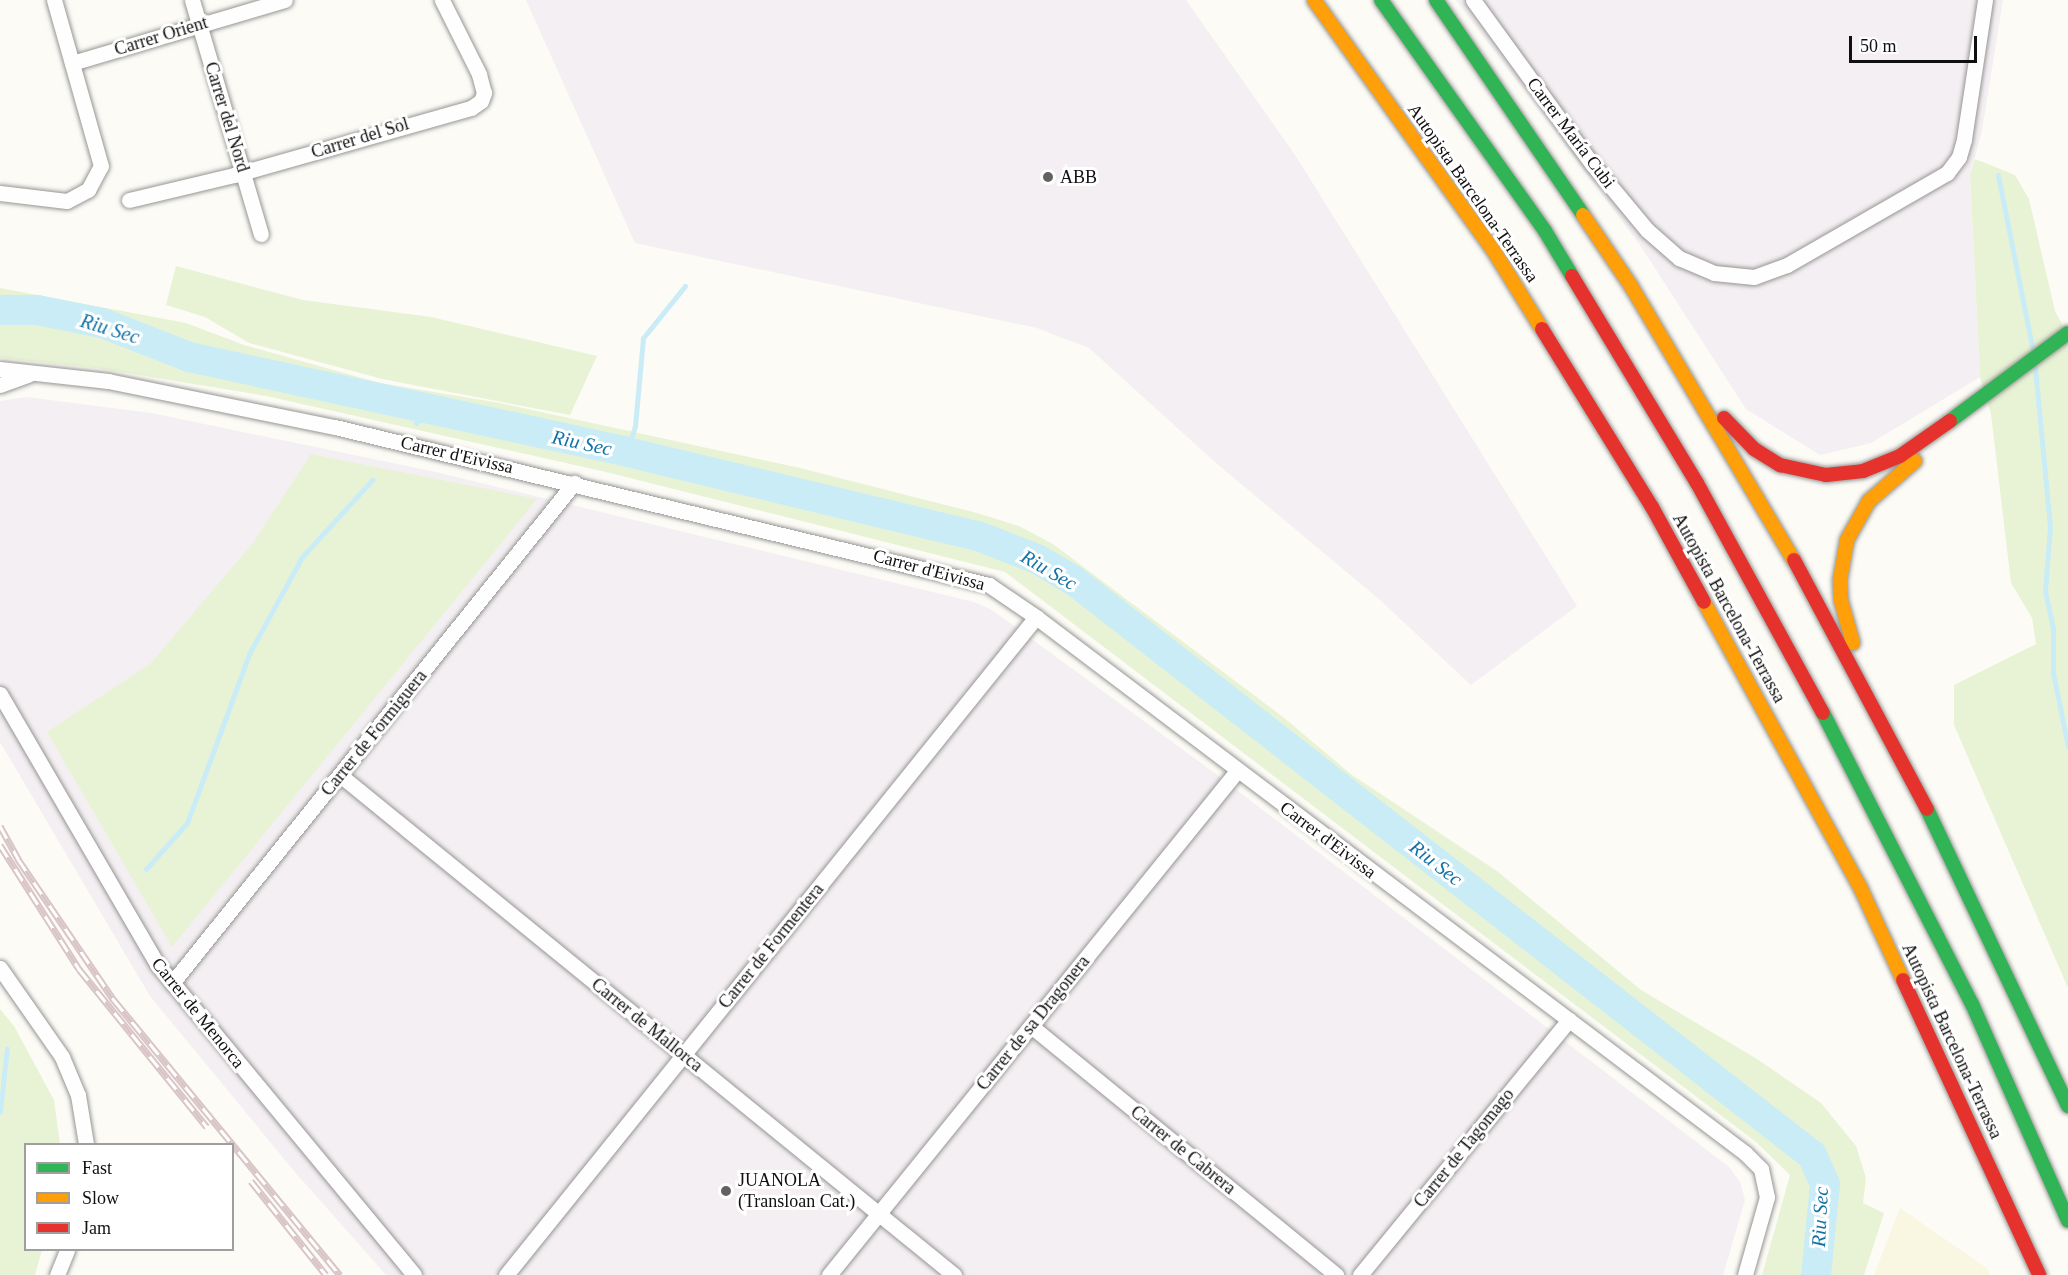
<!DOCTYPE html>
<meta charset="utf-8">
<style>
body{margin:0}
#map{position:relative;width:2068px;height:1275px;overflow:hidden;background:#fcfbf6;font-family:"Times New Roman",serif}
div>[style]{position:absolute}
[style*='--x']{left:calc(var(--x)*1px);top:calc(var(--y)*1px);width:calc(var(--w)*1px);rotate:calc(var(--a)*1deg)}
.industrial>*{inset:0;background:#f4eff2}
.farmland>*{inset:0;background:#f9f6e2}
.green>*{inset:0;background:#e8f3d5}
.stream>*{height:5px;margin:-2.5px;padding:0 2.5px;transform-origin:2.5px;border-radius:2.5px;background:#caecf7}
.river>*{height:30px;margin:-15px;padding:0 15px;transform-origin:15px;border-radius:15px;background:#caecf7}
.roads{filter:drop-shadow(0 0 2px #969694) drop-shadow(0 0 2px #969694)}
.street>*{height:15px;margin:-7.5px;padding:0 7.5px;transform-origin:7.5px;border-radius:7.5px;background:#fffefe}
.fast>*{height:14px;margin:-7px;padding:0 7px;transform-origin:7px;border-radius:7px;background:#30b455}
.slow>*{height:14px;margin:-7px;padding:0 7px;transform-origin:7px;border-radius:7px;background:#ff9f0a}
.jam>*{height:14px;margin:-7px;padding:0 7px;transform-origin:7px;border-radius:7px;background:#e5322d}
.rail>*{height:7px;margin-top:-3.5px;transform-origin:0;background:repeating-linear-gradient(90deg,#fff 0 14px,#d9c5c7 0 28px);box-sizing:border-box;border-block:2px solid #d9c5c7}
.dots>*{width:16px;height:16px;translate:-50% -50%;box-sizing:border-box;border:3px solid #fff;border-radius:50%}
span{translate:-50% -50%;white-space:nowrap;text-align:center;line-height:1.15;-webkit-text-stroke:6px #fff;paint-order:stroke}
.street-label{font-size:18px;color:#101010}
.poi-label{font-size:18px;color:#101010}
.left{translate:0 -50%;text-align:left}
.water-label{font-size:20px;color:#1372a8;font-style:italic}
.legend{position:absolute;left:24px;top:1143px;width:210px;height:108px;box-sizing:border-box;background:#fff;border:2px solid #9f9f9f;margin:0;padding:8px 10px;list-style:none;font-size:18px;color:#101010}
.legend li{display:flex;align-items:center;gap:12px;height:30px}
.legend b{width:30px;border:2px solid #9f9f9f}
.scale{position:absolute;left:1849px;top:36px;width:128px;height:27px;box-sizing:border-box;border:3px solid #101010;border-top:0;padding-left:8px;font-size:18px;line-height:21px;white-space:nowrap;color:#101010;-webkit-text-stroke:4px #fff;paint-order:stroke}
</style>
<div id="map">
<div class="industrial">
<i style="clip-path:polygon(526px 0,1186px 0,1295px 155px,1577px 606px,1471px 685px,1380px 600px,1215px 462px,1089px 348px,1037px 328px,635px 243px)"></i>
<i style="clip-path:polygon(1456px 0,2003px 0,1982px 131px,1970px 175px,1980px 377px,1871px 443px,1820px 455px,1746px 409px,1640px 245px)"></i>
<i style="clip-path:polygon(26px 397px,151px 413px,431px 471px,974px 602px,992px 610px,1216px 774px,1729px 1167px,1740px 1182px,1745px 1200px,1723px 1275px,386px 1275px,294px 1171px,150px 996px,0 742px,0 401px)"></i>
</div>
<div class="farmland">
<i style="clip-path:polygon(1900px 1208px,1988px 1269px,1990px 1275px,1874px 1275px)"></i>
</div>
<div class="green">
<i style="clip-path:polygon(1975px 159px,2015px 175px,2029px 199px,2055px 311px,2068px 335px,2068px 988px,1954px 725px,1954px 685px,2036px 644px,2032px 618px,2011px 583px,1991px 414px,1980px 377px,1970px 175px)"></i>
<i style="clip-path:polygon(176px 266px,303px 300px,431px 317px,597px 356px,570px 415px,382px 379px,249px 343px,205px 317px,166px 305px)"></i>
<i style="clip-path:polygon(0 288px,186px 323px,244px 345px,380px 383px,500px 403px,800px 468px,977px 513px,1019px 526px,1053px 544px,1283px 717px,1352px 775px,1497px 871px,1641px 990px,1757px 1059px,1821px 1103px,1856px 1146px,1866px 1178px,1863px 1203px,1884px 1213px,1864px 1275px,1762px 1275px,1790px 1175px,1756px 1142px,1005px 572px,606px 472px,266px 396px,96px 368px,0 358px)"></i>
<i style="clip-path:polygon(311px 454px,537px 499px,172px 947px,47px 732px,150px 664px,253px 543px)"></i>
<i style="clip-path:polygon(0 1009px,14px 1026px,54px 1100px,60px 1144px,26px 1144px,26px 1250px,42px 1250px,35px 1275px,0 1275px)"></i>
</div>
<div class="stream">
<i style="--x:1998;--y:175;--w:175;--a:78.8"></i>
<i style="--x:2035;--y:368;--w:160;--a:84.6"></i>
<i style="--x:2050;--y:527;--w:64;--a:94.5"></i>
<i style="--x:2045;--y:591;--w:38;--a:78"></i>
<i style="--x:2053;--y:628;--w:45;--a:90"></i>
<i style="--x:2053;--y:673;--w:76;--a:78.5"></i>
<i style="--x:416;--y:423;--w:19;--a:-47"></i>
<i style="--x:627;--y:452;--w:27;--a:-73"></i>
<i style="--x:635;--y:426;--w:88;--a:-84.8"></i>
<i style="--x:643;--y:338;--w:67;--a:-51.1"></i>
<i style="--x:146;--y:869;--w:62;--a:-48.3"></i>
<i style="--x:187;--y:823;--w:182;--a:-69.8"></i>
<i style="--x:250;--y:652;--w:108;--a:-61.3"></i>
<i style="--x:302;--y:557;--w:105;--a:-47.7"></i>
<i style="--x:0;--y:1112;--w:64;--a:-83.8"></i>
</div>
<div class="river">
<i style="--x:0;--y:310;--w:37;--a:0"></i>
<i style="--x:37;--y:310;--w:66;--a:11.3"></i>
<i style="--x:102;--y:323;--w:93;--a:21.3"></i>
<i style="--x:189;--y:357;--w:448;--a:12.2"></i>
<i style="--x:627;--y:452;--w:361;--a:13.5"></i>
<i style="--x:978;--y:536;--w:63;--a:21.3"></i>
<i style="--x:1037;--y:559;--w:42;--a:30.3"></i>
<i style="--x:1073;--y:580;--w:936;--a:37.89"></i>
<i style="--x:1812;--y:1155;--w:32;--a:66"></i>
<i style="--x:1825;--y:1184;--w:91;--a:95.6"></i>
</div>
<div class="roads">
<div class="street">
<i style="--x:192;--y:0;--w:244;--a:73.6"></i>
<i style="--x:1473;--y:0;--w:204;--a:54"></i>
<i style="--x:1593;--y:165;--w:85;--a:50.3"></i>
<i style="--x:1647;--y:230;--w:43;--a:41.2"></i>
<i style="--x:1679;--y:258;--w:38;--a:23"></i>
<i style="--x:1714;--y:273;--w:40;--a:5.7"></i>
<i style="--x:1754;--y:277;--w:35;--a:-20"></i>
<i style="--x:1787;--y:265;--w:185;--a:-29.9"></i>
<i style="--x:1947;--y:173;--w:20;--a:-53"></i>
<i style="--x:1959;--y:157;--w:19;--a:-74"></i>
<i style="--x:1964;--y:139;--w:141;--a:-81.4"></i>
<i style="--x:72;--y:63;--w:222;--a:-16.5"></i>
<i style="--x:0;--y:193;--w:67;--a:6.8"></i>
<i style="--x:67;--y:201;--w:24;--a:-28"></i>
<i style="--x:88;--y:190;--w:27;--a:-62"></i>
<i style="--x:101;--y:166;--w:173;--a:-105.8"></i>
<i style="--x:129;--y:200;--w:108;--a:-13.4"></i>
<i style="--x:234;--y:175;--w:246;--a:-15.8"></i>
<i style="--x:471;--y:108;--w:12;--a:-35"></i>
<i style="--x:481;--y:101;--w:9;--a:-69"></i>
<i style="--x:484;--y:93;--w:20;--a:-105"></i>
<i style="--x:479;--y:74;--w:83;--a:-116.6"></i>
<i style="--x:0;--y:369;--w:109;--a:6.3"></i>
<i style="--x:108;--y:381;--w:232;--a:11.5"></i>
<i style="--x:335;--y:427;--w:673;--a:13.58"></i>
<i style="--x:989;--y:585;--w:57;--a:34.2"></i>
<i style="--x:1036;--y:617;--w:889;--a:37.09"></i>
<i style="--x:1745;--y:1153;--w:23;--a:45"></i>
<i style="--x:1761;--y:1169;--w:29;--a:78"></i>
<i style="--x:1767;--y:1197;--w:81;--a:105.8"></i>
<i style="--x:0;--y:385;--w:30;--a:-20"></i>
<i style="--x:0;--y:694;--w:312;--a:59.8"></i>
<i style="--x:157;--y:964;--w:403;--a:50.4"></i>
<i style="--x:340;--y:775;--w:792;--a:39.16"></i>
<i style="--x:0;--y:968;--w:108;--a:55.1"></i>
<i style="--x:62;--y:1057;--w:41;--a:67.2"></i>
<i style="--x:78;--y:1095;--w:50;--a:80.7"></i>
<i style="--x:172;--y:983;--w:642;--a:-51.2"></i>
<i style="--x:1031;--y:1026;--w:394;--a:39.2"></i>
<i style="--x:57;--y:1275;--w:27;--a:-68"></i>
<i style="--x:506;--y:1275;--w:845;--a:-51.15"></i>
<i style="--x:829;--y:1275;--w:648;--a:-51.01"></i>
<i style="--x:1360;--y:1275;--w:330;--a:-50.7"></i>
</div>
<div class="fast">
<i style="--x:1381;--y:0;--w:283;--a:54.6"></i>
<i style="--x:1545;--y:231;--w:52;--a:59"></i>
<i style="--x:1436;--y:0;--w:260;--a:55.6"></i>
<i style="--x:1950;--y:421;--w:147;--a:-36.7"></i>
<i style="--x:1823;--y:713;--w:327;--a:62.9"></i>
<i style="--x:1972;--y:1004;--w:237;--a:66.1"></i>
<i style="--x:1927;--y:809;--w:329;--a:64.6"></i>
</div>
<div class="slow">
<i style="--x:1314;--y:0;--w:311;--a:54.4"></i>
<i style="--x:1495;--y:253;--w:89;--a:58.3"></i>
<i style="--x:1583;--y:215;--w:86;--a:55.9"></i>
<i style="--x:1631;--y:286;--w:319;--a:59.3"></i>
<i style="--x:1704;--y:602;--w:327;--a:61.3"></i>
<i style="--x:1861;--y:889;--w:100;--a:65.2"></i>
<i style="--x:1853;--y:643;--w:44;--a:-105.9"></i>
<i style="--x:1841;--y:601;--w:21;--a:-93"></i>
<i style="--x:1840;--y:580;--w:41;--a:-80.1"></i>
<i style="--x:1847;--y:540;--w:45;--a:-60.6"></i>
<i style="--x:1869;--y:501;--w:61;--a:-41"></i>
</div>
<div class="jam">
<i style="--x:1572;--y:276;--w:242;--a:58.9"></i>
<i style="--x:1697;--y:483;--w:262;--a:61.3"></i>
<i style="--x:1542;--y:329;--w:209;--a:58.3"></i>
<i style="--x:1652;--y:507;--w:108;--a:61.3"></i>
<i style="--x:1724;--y:418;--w:43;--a:45.9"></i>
<i style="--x:1754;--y:449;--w:31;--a:32"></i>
<i style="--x:1780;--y:465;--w:47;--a:12.3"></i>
<i style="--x:1826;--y:475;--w:37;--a:-6"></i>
<i style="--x:1863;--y:471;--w:40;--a:-22"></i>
<i style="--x:1900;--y:456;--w:61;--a:-35"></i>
<i style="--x:1794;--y:560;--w:282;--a:61.9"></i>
<i style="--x:1903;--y:980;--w:325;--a:65.2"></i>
</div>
</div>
<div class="rail">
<i style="--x:0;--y:826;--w:38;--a:61"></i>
<i style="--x:18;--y:859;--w:171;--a:55.8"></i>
<i style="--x:114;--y:1000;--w:356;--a:50.6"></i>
<i style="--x:0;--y:845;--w:147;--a:57.5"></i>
<i style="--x:79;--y:969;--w:203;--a:51"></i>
<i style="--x:251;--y:1181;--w:120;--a:51.4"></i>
</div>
<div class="dots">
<i style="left:1048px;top:177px;background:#636260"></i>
<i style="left:726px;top:1191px;background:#636260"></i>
</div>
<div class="street-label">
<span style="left:161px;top:36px;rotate:-17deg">Carrer Orient</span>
<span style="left:227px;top:117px;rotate:73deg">Carrer del Nord</span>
<span style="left:1571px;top:133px;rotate:53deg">Carrer María Cubi</span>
<span style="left:360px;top:138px;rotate:-17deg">Carrer del Sol</span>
<span style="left:1473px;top:193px;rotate:55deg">Autopista Barcelona-Terrassa</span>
<span style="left:457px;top:455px;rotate:13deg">Carrer d'Eivissa</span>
<span style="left:929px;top:570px;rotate:15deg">Carrer d'Eivissa</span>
<span style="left:1729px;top:608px;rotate:61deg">Autopista Barcelona-Terrassa</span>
<span style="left:374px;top:733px;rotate:-51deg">Carrer de Formiguera</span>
<span style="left:1328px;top:840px;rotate:37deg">Carrer d'Eivissa</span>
<span style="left:771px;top:946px;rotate:-51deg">Carrer de Formentera</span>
<span style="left:198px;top:1013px;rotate:51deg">Carrer de Menorca</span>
<span style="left:1033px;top:1023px;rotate:-51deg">Carrer de sa Dragonera</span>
<span style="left:647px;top:1025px;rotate:39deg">Carrer de Mallorca</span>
<span style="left:1952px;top:1041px;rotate:65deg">Autopista Barcelona-Terrassa</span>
<span style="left:1464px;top:1148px;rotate:-51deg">Carrer de Tagomago</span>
<span style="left:1183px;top:1150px;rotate:39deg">Carrer de Cabrera</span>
</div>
<div class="poi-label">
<span class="left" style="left:1060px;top:177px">ABB</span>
<span class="left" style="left:738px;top:1191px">JUANOLA<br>(Transloan Cat.)</span>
</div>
<div class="water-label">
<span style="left:110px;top:329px;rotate:17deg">Riu Sec</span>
<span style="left:582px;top:443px;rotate:12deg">Riu Sec</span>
<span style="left:1049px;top:570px;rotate:30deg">Riu Sec</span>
<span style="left:1436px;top:863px;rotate:38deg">Riu Sec</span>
<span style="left:1820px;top:1217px;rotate:-87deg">Riu Sec</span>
</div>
<ul class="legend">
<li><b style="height:8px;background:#30b455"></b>Fast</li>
<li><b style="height:8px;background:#ff9f0a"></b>Slow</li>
<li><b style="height:8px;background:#e5322d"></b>Jam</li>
</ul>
<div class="scale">50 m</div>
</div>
